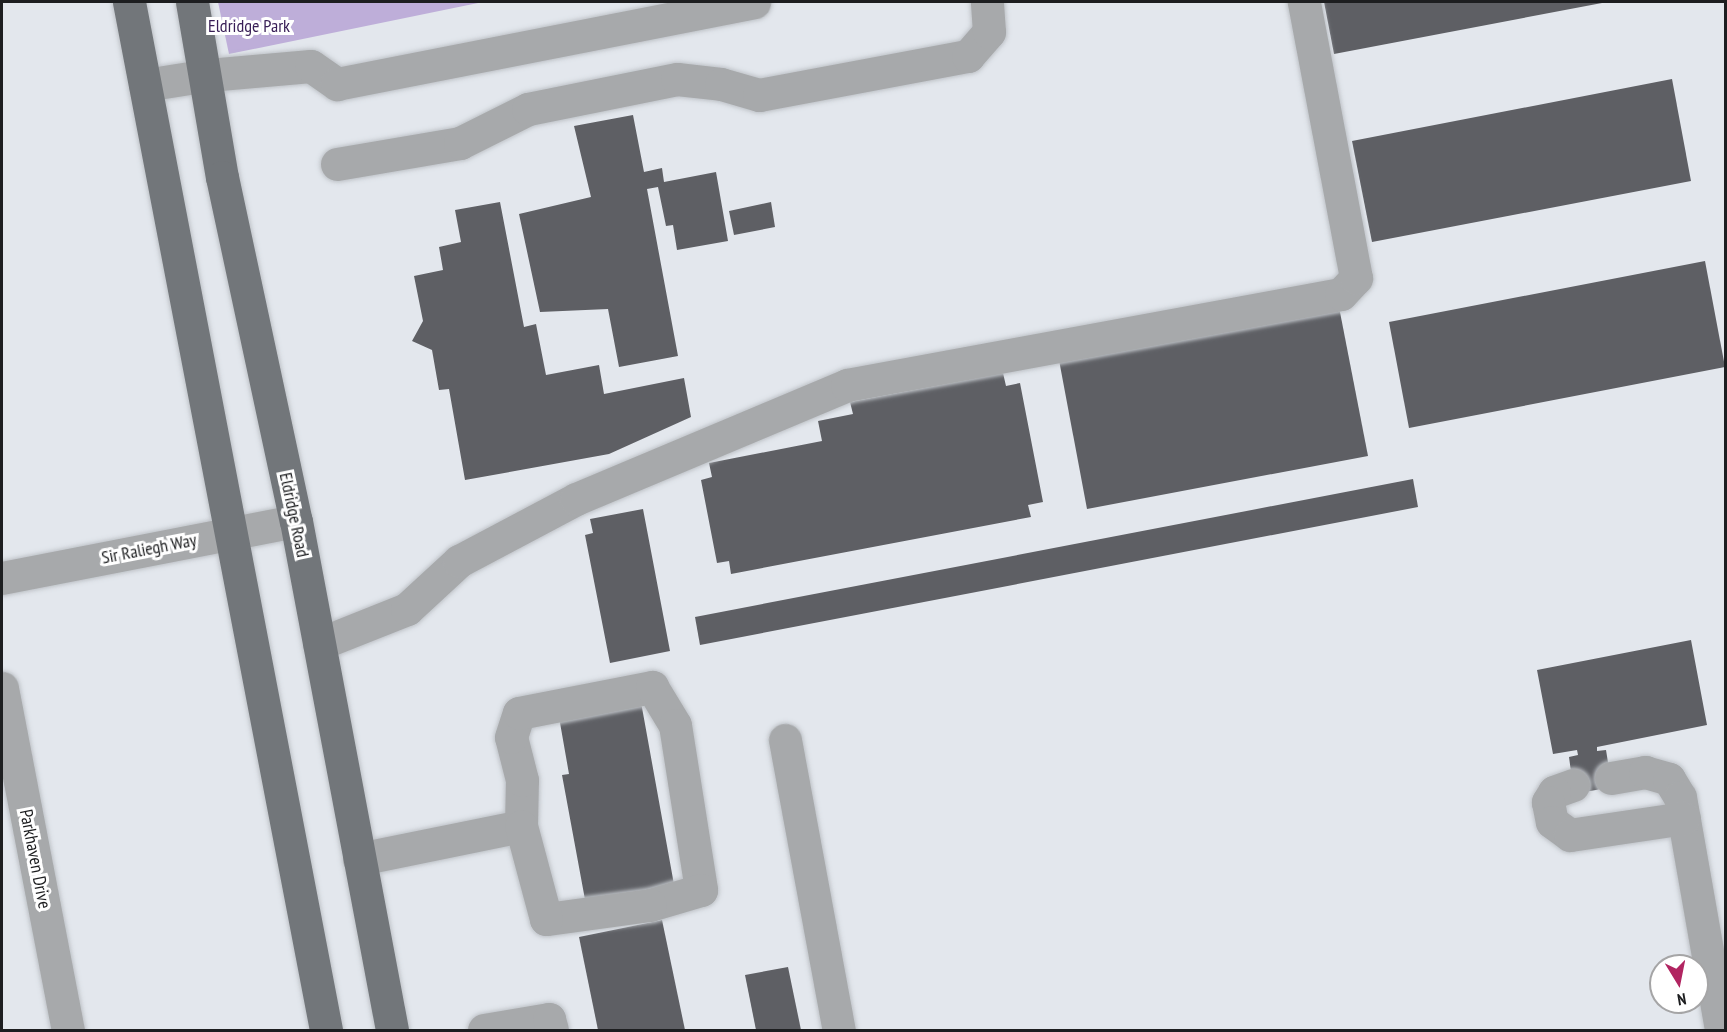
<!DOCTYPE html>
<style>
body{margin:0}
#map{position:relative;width:1727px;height:1032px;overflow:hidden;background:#e3e7ed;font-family:"PT Sans Narrow",sans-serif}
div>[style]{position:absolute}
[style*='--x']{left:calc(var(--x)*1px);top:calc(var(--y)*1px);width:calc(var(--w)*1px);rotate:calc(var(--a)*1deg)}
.green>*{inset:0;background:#beaed9}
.building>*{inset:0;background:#5e5f64}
.roads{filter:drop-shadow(0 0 2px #bfc3c8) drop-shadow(0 0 2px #bfc3c8)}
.minor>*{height:33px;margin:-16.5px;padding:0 16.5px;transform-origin:16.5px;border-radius:16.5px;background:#a7a9ab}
.major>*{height:33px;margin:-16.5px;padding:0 16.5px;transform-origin:16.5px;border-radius:16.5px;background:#72767a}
span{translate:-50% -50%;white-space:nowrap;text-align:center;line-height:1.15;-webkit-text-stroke:6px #fff;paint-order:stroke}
.park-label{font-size:18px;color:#381e56}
.street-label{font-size:18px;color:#1d1e20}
.frame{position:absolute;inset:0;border:3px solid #1d1e20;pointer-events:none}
.north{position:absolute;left:1649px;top:954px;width:60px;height:60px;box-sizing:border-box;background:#fff;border:2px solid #a5a5a6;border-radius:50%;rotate:170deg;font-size:16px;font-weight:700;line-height:24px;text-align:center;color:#1d1e20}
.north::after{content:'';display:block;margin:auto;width:21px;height:27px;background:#b12561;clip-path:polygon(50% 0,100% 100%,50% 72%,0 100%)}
</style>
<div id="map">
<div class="green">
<i style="clip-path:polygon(218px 2px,483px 2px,229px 54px)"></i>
</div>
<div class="building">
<i style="clip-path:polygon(1324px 2px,1602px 2px,1602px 3px,1334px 54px)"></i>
<i style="clip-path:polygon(1672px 79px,1691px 181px,1372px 242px,1352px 141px)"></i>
<i style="clip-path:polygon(633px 115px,644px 172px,662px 168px,664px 182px,716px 172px,728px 241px,677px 250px,673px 225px,666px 226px,658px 187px,647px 189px,678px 356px,619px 367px,608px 309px,540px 312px,519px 214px,591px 197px,574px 126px)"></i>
<i style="clip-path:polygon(500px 202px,524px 327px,536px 324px,546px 375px,599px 365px,604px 394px,684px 378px,691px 417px,609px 454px,465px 480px,449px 389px,439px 390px,432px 350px,412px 341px,423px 321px,414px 276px,443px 270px,439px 247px,461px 242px,455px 210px)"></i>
<i style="clip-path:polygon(771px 202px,775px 227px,734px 235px,729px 211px)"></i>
<i style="clip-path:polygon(1705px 261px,1725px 367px,1409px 428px,1389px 322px)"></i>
<i style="clip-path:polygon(1339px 307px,1368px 456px,1087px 509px,1059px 360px)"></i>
<i style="clip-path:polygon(1003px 373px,1006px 386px,1020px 383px,1043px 502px,1028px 505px,1031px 517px,731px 574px,729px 561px,717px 563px,701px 480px,712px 477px,709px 463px,822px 441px,818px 421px,853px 414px,850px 402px)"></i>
<i style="clip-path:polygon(1413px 479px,1418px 507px,700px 645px,695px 617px)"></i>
<i style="clip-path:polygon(643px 509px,670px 651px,610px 663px,585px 535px,593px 533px,590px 519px)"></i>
<i style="clip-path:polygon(1691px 640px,1707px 725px,1597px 747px,1597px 751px,1606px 750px,1612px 787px,1574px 794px,1569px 757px,1578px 755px,1577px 750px,1553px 754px,1537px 670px)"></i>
<i style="clip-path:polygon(641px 702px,675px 890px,586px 905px,562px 775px,569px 774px,559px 717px)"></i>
<i style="clip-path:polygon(662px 920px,685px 1030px,598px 1030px,579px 937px)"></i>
<i style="clip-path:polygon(788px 967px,801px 1030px,756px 1030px,745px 975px)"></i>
</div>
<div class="roads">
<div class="minor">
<i style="--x:145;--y:85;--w:64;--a:-9"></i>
<i style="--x:208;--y:75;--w:103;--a:-5"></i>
<i style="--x:311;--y:66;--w:32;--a:35"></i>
<i style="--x:337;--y:84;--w:425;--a:-11.1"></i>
<i style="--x:337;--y:164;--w:125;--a:-9.7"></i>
<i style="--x:460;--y:143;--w:76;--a:-26.6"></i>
<i style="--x:528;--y:109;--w:152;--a:-11.4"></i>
<i style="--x:677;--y:79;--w:44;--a:6.5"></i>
<i style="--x:721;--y:84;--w:40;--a:16"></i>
<i style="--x:759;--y:95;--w:213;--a:-10.6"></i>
<i style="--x:968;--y:56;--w:32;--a:-49"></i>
<i style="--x:989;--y:32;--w:30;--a:-94"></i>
<i style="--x:2;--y:578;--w:299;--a:-11"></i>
<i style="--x:319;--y:644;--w:95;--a:-21.7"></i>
<i style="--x:407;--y:609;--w:71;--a:-42.7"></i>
<i style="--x:459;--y:561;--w:132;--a:-27.9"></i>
<i style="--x:576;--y:499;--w:294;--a:-22.8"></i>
<i style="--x:847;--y:385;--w:502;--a:-10.44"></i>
<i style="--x:1341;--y:294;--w:22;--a:-47"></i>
<i style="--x:1356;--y:278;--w:281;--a:-100.7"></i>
<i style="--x:2;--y:688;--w:348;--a:79.1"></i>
<i style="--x:785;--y:740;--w:295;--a:79.5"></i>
<i style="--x:1611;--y:778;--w:35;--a:-10"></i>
<i style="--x:1645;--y:772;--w:25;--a:16"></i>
<i style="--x:1669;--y:779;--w:21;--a:59"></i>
<i style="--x:1680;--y:797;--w:237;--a:80"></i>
<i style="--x:1573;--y:785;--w:20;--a:160"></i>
<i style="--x:1554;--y:792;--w:12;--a:121"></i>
<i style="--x:1548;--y:802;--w:20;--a:79"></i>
<i style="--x:1552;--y:822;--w:22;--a:36"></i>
<i style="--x:1570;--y:835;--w:115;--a:-8.5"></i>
<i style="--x:359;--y:859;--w:165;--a:-11.5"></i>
<i style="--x:521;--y:826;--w:46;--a:-88.8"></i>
<i style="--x:522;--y:780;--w:44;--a:-104.3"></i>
<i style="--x:511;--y:737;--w:25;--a:-72"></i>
<i style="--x:519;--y:713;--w:136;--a:-11.1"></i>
<i style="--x:652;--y:687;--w:44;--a:58.8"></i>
<i style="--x:675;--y:725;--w:167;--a:81"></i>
<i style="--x:701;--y:890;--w:53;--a:163.6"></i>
<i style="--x:650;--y:905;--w:105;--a:172.3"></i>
<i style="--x:546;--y:919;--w:96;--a:-105"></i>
<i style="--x:484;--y:1030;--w:66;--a:-9.6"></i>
<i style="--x:549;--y:1019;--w:11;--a:75"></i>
</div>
<div class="major">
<i style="--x:129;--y:2;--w:1047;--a:79.15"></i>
<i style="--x:192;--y:2;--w:178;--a:80.3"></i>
<i style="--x:222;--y:177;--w:352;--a:77.9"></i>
<i style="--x:296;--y:521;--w:518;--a:79.32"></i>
</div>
</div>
<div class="park-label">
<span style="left:249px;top:26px">Eldridge Park</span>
</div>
<div class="street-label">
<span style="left:294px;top:515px;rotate:78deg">Eldridge Road</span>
<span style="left:149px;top:549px;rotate:-11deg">Sir Raliegh Way</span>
<span style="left:35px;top:859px;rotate:79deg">Parkhaven Drive</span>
</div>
<div class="frame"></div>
<div class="north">N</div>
</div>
